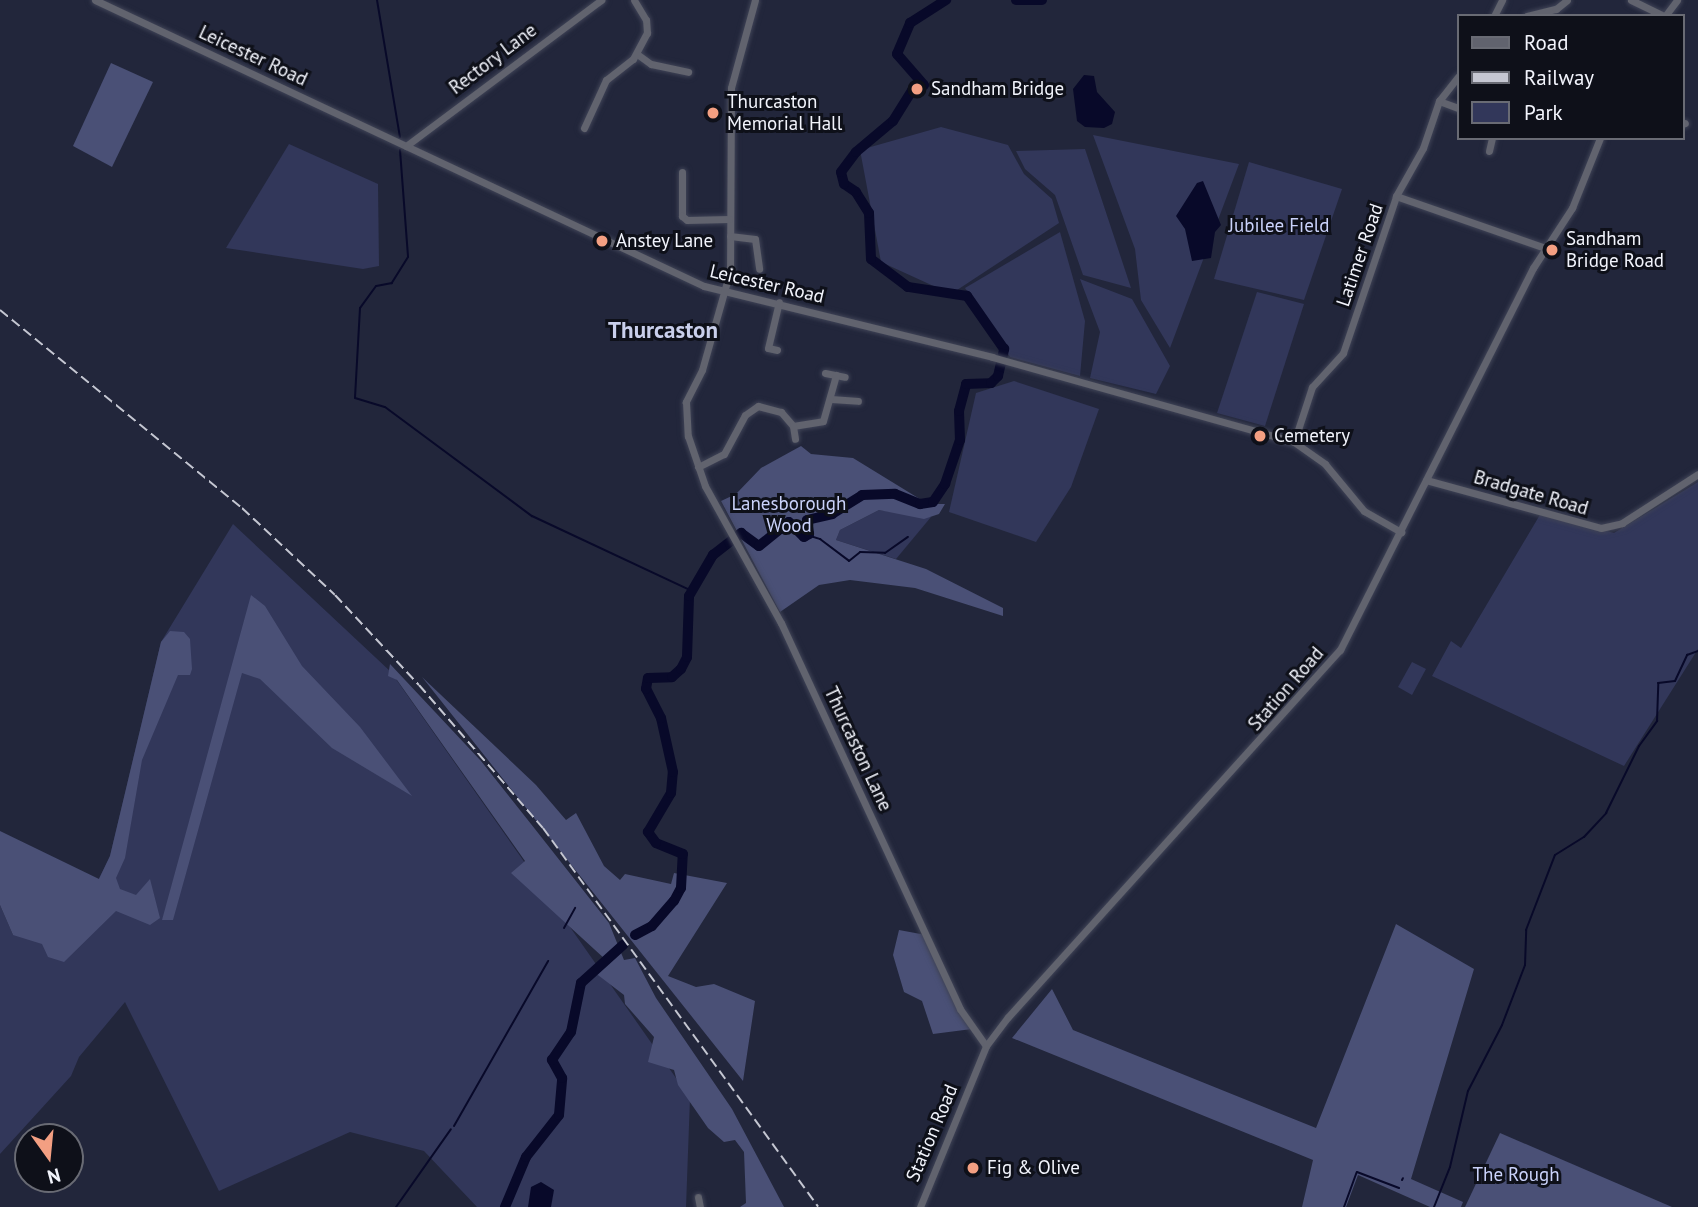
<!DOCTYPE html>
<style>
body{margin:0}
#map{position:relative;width:1698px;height:1207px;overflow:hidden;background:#22263b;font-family:"PT Sans",sans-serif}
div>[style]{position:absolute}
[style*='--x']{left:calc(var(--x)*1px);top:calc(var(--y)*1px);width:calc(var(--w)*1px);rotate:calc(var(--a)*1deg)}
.green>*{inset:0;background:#32375a}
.forest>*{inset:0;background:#4a5076}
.water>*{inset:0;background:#080929}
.stream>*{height:2px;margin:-1px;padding:0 1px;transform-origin:1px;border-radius:1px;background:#080929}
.river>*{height:10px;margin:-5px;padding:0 5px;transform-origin:5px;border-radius:5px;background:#080929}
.roads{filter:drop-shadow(0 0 2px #3f4356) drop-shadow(0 0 2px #3f4356)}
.minor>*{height:7px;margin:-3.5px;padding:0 3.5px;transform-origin:3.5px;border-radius:3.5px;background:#61636e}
.rail>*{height:2px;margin-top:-1px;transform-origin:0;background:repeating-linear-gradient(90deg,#c5c7d2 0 10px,transparent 0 15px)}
.dots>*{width:19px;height:19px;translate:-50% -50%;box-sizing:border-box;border:4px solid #0e1019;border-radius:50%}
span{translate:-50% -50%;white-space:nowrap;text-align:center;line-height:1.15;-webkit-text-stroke:6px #0e1019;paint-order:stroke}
.street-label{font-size:19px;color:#f2f4fc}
.poi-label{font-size:19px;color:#f2f4fc}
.left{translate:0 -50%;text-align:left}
.park-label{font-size:19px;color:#cad2fa}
.quarter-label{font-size:23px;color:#c9cfeb;font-weight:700}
.legend{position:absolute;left:1457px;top:14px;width:228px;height:126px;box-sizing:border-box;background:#0e1019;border:2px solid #696b74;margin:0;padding:9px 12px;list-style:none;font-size:21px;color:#f2f4fc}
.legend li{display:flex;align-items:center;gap:14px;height:35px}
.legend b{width:35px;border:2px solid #696b74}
.north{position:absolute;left:14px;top:1123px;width:70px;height:70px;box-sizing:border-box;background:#0e1019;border:2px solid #696b74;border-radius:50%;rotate:165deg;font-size:19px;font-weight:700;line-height:28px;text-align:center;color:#f2f4fc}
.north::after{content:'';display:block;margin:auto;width:24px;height:32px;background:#f39f82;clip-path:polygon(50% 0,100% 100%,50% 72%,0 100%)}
</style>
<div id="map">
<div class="green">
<i style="clip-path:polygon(941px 127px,1008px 145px,1024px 174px,1052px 199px,1059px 223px,951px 294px,881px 262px,860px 150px)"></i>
<i style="clip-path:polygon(1093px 135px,1239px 164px,1170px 348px,1141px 300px,1135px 249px)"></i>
<i style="clip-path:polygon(289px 144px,378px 184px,379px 266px,363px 269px,226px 248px)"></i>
<i style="clip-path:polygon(1085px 149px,1131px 288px,1083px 275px,1055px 195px,1025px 169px,1016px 151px)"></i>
<i style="clip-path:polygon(1249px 162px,1342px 189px,1304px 300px,1214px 279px)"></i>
<i style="clip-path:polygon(1060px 232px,1085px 321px,1080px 376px,1010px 357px,965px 288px)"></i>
<i style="clip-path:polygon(1080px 279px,1132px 299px,1170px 366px,1156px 394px,1090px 378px,1100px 332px)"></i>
<i style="clip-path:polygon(1257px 292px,1304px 304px,1265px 426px,1217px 413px)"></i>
<i style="clip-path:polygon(1014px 381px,1099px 409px,1071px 487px,1036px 542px,949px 512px,976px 393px)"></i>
<i style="clip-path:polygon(1698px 482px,1698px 649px,1624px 766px,1432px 676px,1451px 641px,1461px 648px,1541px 513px,1614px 533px)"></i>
<i style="clip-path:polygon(879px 510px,931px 517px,896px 559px,836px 540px,840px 530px)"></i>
<i style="clip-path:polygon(233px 524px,391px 672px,690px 1098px,686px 1207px,477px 1207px,424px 1151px,350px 1132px,219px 1191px,125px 1002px,79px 1057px,71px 1076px,0 1154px,0 905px,13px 935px,84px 909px,110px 856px,161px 642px)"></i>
<i style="clip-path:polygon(1412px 662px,1426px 669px,1412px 695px,1398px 687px)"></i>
</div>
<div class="forest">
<i style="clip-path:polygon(111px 63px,153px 82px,112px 167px,73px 146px)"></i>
<i style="clip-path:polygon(801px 446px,811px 454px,853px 458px,928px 504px,945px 504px,939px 514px,924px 519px,879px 510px,840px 530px,836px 540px,926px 569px,1003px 608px,1003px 616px,915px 588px,850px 580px,819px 585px,780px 612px,721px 501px,736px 494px,761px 468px)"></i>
<i style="clip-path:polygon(251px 595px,265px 606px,302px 666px,360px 727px,412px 796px,332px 748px,260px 679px,242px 673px,173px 920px,162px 920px)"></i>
<i style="clip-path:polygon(170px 631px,184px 632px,190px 639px,192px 669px,190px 675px,178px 675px,142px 760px,125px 858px,116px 878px,120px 889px,136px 895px,150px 879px,160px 918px,150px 925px,116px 911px,64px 962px,48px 957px,42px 944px,13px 935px,0 905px,0 831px,99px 879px,110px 856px,161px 642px)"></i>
<i style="clip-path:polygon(390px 664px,481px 761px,531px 824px,609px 923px,624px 960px,635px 958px,656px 998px,732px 1109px,784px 1207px,740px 1207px,746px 1203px,744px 1152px,735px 1140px,724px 1142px,708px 1128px,678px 1085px,674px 1070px,648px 1062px,654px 1037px,625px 1004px,624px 995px,594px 972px,606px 960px,511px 873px,525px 861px,397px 680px,388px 676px)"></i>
<i style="clip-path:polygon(422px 677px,536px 785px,566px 820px,576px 813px,604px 866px,620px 880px,625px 874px,671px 884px,674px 873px,727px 883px,668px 976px,696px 987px,714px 984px,755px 1001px,743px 1081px)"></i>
<i style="clip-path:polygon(1396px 924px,1474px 969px,1411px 1179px,1463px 1202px,1461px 1207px,1430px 1207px,1358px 1175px,1346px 1207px,1302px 1207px,1313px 1160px,1012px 1038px,1052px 989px,1073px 1030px,1316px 1128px)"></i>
<i style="clip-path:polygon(899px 930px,926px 935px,972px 1029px,933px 1034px,922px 1001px,904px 992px,893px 955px)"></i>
<i style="clip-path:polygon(1500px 1133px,1672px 1207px,1465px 1207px)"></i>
</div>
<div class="water">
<i style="clip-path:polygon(1084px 75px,1094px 76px,1097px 92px,1115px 112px,1112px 124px,1104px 128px,1085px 127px,1077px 121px,1073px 89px)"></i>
<i style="clip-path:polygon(1203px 181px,1221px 225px,1215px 232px,1211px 258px,1192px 261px,1185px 229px,1176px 216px,1197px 183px)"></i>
<i style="clip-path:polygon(541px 1182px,554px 1190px,551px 1207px,528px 1207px,531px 1187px)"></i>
</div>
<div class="stream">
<i style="--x:377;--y:0;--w:139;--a:80.5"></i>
<i style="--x:400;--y:150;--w:107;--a:85.7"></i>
<i style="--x:408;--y:257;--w:31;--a:122"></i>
<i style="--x:392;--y:283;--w:16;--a:169"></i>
<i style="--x:376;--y:286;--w:27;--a:126"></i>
<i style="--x:360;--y:308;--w:90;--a:93.2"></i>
<i style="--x:355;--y:398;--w:31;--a:17"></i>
<i style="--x:385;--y:407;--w:183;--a:36.6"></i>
<i style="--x:532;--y:516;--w:177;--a:25.1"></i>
<i style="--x:807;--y:535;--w:14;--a:17"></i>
<i style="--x:820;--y:539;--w:36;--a:37"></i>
<i style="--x:849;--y:561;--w:14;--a:-39"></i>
<i style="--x:860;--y:552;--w:25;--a:2"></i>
<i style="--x:885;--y:553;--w:28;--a:-35"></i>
<i style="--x:564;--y:928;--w:23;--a:-61"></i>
<i style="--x:454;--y:1126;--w:190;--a:-60.3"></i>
<i style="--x:1402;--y:1180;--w:2;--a:-63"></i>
<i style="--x:396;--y:1207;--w:95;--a:-54.8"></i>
<i style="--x:1344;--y:1207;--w:37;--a:-70"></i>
<i style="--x:1357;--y:1172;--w:45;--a:20.9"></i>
<i style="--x:1434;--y:1207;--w:43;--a:-68.2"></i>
<i style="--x:1450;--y:1167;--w:78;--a:-76.7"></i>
<i style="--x:1468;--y:1091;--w:74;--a:-62.7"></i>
<i style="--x:1502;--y:1025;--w:64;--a:-69"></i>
<i style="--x:1525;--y:965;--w:35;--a:-88"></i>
<i style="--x:1526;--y:930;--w:80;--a:-68.9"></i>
<i style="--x:1555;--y:855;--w:34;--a:-32"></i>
<i style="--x:1584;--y:837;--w:33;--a:-47"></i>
<i style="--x:1606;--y:813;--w:75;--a:-63.8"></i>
<i style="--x:1639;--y:746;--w:31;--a:-54"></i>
<i style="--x:1657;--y:721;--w:38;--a:-88"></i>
<i style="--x:1658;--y:683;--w:17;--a:-7"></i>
<i style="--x:1675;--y:681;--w:29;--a:-65"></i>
<i style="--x:1687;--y:655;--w:12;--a:-20"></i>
</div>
<div class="river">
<i style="--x:1016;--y:0;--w:26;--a:0"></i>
<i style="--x:635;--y:935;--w:19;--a:-28"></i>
<i style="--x:652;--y:926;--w:33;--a:-49"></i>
<i style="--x:674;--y:901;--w:15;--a:-62"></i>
<i style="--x:681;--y:888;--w:34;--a:-87"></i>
<i style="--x:683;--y:854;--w:29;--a:-158"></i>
<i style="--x:656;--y:843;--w:14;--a:-126"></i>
<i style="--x:648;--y:832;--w:45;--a:-59.5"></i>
<i style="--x:671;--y:793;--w:21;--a:-85"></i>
<i style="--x:673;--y:772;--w:55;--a:-102.5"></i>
<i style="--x:661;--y:718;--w:33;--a:-117"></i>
<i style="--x:646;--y:689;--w:11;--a:-80"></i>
<i style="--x:648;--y:678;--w:24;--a:-2"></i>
<i style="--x:672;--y:677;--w:12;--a:-42"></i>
<i style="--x:681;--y:669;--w:13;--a:-63"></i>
<i style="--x:687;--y:657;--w:61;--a:-88.1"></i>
<i style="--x:689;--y:596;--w:48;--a:-59.7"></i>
<i style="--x:713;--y:555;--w:36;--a:-38"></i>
<i style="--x:741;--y:533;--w:22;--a:36"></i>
<i style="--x:759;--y:546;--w:38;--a:-39"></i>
<i style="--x:789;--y:522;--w:21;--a:45"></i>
<i style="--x:804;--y:537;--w:6;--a:-31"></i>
<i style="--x:809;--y:534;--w:14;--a:-98"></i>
<i style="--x:807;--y:520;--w:26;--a:-13"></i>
<i style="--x:832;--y:514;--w:36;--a:-32"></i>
<i style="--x:862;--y:495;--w:33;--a:-2"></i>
<i style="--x:895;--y:494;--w:27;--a:22"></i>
<i style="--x:920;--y:504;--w:13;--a:-9"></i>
<i style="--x:933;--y:502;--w:22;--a:-56"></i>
<i style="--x:945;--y:484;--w:46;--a:-71.2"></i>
<i style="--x:960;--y:440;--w:29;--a:-92"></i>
<i style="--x:959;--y:411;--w:28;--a:-75"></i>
<i style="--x:966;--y:384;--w:25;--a:-2"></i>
<i style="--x:991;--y:383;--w:10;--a:-45"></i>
<i style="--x:998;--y:376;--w:28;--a:-77"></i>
<i style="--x:1004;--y:349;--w:65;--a:-124.9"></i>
<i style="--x:967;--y:296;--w:60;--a:-171.3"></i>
<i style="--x:908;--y:287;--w:46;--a:-142.9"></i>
<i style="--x:871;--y:259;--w:46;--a:-92.5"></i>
<i style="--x:869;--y:213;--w:25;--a:-122"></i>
<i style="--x:856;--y:192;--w:14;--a:-146"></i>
<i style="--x:844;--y:184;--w:12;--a:-104"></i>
<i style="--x:841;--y:172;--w:25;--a:-53"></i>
<i style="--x:856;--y:152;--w:48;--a:-40"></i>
<i style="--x:893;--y:121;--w:36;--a:-58"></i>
<i style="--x:912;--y:91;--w:13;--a:-27"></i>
<i style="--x:924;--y:85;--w:41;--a:-131.1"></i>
<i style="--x:897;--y:54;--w:34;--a:-67"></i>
<i style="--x:910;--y:23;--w:43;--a:-32.6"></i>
<i style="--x:505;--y:1207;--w:54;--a:-67.2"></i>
<i style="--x:526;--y:1157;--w:53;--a:-51.8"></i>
<i style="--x:559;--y:1115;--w:37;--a:-85"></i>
<i style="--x:562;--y:1078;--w:21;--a:-119"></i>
<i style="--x:552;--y:1060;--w:34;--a:-56"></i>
<i style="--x:571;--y:1032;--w:50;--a:-78.5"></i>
<i style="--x:581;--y:983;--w:57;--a:-42.1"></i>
</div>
<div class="roads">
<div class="minor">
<i style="--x:95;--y:0;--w:673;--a:25.16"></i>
<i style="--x:704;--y:286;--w:297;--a:13.8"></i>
<i style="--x:992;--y:357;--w:314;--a:15.7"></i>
<i style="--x:1294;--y:442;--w:38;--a:35"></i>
<i style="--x:1325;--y:464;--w:61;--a:50.3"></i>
<i style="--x:1364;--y:511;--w:43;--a:29.6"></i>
<i style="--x:755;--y:0;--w:91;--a:105.3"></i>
<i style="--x:731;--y:88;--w:183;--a:90.3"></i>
<i style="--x:730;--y:271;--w:103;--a:105.8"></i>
<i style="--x:702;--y:370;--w:36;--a:117"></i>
<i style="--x:686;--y:402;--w:34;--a:87"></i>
<i style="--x:688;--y:436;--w:53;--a:71.2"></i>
<i style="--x:705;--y:486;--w:157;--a:61"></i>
<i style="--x:781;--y:623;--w:425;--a:65.1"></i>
<i style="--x:960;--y:1009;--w:45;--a:54.9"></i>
<i style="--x:1631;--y:0;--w:37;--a:26"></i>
<i style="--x:1494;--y:16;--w:18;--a:-63"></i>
<i style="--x:1527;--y:16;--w:30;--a:-14"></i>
<i style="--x:1556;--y:9;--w:14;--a:-39"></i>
<i style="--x:1665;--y:16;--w:20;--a:-53"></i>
<i style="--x:637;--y:54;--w:17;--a:36"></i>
<i style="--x:651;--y:64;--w:38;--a:12"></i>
<i style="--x:1439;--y:101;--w:20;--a:20"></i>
<i style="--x:1682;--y:124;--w:3;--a:-18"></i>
<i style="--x:584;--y:128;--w:53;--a:-65.4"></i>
<i style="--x:606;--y:80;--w:34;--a:-38"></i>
<i style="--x:633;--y:59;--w:30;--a:-62"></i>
<i style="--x:647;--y:33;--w:13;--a:-94"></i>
<i style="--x:646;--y:20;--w:23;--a:-121"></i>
<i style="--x:406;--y:146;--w:244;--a:-36.8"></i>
<i style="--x:1489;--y:151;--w:13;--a:-77"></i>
<i style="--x:682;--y:172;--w:44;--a:90"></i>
<i style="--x:682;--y:216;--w:6;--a:39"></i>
<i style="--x:687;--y:220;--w:42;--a:-1.4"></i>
<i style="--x:1396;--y:196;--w:158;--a:19.2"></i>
<i style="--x:730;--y:236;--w:25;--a:7"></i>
<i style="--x:755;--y:239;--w:30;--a:82"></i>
<i style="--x:777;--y:350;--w:9;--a:-167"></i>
<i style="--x:768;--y:348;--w:47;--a:-76.6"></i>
<i style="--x:825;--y:373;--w:20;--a:11"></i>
<i style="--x:831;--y:399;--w:27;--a:4"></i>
<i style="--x:793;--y:426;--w:30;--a:-9"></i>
<i style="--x:823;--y:421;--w:48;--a:-74.2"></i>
<i style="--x:1294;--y:442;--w:58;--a:-71.9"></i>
<i style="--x:1312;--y:387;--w:46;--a:-47.6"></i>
<i style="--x:1343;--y:353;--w:166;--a:-71.3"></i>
<i style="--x:1396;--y:196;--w:55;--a:-60.6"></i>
<i style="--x:1423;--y:148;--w:50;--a:-71.2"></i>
<i style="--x:1439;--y:101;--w:31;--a:-52"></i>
<i style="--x:698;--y:467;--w:29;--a:-27"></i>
<i style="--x:724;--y:454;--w:44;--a:-61.7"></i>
<i style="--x:745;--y:415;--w:16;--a:-35"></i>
<i style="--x:758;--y:406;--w:24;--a:15"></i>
<i style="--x:781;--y:412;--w:18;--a:49"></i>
<i style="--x:793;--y:426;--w:13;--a:81"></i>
<i style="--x:1426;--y:480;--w:181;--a:15.3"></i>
<i style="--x:1601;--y:528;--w:22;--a:-13"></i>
<i style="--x:1622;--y:523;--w:90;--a:-32.8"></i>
<i style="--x:698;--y:1197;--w:10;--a:79"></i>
<i style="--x:920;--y:1207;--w:174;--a:-67.7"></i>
<i style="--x:986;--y:1046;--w:36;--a:-53"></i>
<i style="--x:1008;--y:1017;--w:495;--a:-47.9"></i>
<i style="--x:1340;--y:650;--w:428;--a:-63.2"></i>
<i style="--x:1533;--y:268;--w:72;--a:-57"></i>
<i style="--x:1572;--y:208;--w:75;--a:-68.2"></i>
</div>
</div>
<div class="rail">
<i style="--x:0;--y:310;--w:313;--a:39.3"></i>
<i style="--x:242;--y:508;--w:127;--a:43.1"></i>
<i style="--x:335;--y:595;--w:123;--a:47"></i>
<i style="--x:419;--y:685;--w:189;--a:49.1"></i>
<i style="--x:543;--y:828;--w:468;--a:54"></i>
</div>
<div class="dots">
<i style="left:917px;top:89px;background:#f39f82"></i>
<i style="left:713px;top:113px;background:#f39f82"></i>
<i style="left:602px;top:241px;background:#f39f82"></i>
<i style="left:1552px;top:250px;background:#f39f82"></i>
<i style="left:1260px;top:436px;background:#f39f82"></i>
<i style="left:973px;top:1168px;background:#f39f82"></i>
</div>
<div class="street-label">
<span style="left:253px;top:56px;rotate:25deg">Leicester Road</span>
<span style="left:493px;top:59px;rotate:-37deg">Rectory Lane</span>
<span style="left:1360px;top:255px;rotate:-71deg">Latimer Road</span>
<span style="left:767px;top:284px;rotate:13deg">Leicester Road</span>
<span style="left:1531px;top:493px;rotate:16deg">Bradgate Road</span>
<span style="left:1286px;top:689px;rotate:-49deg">Station Road</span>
<span style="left:858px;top:749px;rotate:65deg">Thurcaston Lane</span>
<span style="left:932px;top:1133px;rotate:-67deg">Station Road</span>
</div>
<div class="poi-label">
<span class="left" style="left:931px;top:89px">Sandham Bridge</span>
<span class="left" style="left:727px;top:113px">Thurcaston<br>Memorial Hall</span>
<span class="left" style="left:1566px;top:250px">Sandham<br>Bridge Road</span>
<span class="left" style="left:616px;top:241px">Anstey Lane</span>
<span class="left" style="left:1274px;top:436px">Cemetery</span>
<span class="left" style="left:987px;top:1168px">Fig &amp; Olive</span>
</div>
<div class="park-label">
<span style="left:1279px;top:226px">Jubilee Field</span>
<span style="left:789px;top:515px">Lanesborough<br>Wood</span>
<span style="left:1516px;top:1175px">The Rough</span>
</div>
<div class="quarter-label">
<span style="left:663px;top:330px">Thurcaston</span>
</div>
<ul class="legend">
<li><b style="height:9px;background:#61636e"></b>Road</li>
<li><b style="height:9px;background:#c5c7d2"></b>Railway</li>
<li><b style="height:19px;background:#32375a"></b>Park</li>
</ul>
<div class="north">N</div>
</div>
